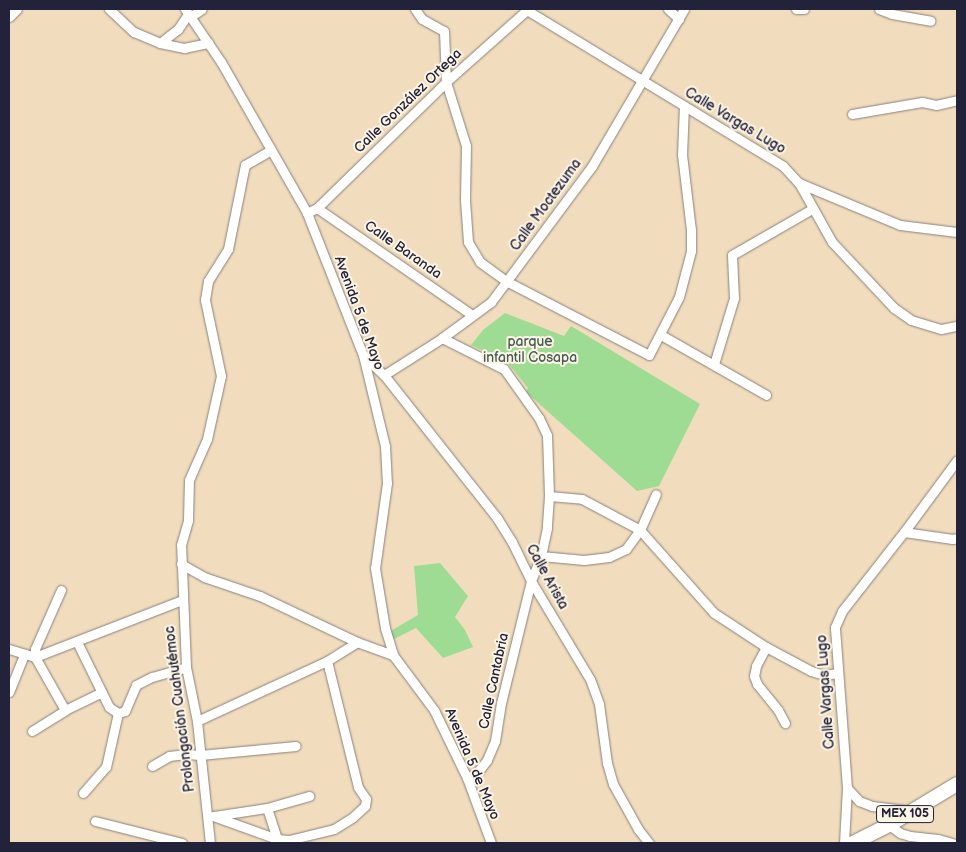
<!DOCTYPE html>
<meta charset="utf-8">
<style>
body{margin:0}
#map{position:relative;width:966px;height:852px;overflow:hidden;background:#f1ddbd;font-family:"Balsamiq Sans",sans-serif}
div>[style]{position:absolute}
[style*='--x']{left:calc(var(--x)*1px);top:calc(var(--y)*1px);width:calc(var(--w)*1px);rotate:calc(var(--a)*1deg)}
.green>*{inset:0;background:#9ddc92}
.roads{filter:drop-shadow(0 0 1px #8a807c) drop-shadow(0 0 1px #8a807c)}
.minor>*{height:9px;margin:-4.5px;padding:0 4.5px;transform-origin:4.5px;border-radius:4.5px;background:#fff}
.primary>*{height:14px;margin:-7px;padding:0 7px;transform-origin:7px;border-radius:7px;background:#fff}
span{translate:-50% -50%;white-space:nowrap;text-align:center;line-height:1.15;-webkit-text-stroke:4px #fcf5e5;paint-order:stroke}
.shield-label span{padding:1px 4px;background:#fcf5e5;border:1px solid;border-radius:4px;-webkit-text-stroke-width:0}
.shield-label{font-size:12px;color:#22223b;font-weight:700}
.street-label{font-size:14px;color:#22223b}
.park-label{font-size:14px;color:#475a55}
.frame{position:absolute;inset:0;border:10px solid #22223b;pointer-events:none}
</style>
<div id="map">
<div class="green">
<i style="clip-path:polygon(505px 313px,564px 336px,571px 326px,700px 404px,659px 486px,637px 491px,526px 392px,528px 388px,507px 362px,471px 345px,483px 330px)"></i>
<i style="clip-path:polygon(440px 563px,468px 596px,455px 617px,465px 630px,473px 647px,443px 658px,416px 628px,392px 640px,389px 632px,418px 615px,414px 566px)"></i>
</div>
<div class="roads">
<div class="minor">
<i style="--x:109;--y:9;--w:34;--a:43"></i>
<i style="--x:134;--y:32;--w:28;--a:23"></i>
<i style="--x:160;--y:43;--w:25;--a:12"></i>
<i style="--x:184;--y:48;--w:25;--a:-12"></i>
<i style="--x:185;--y:9;--w:64;--a:55.8"></i>
<i style="--x:221;--y:62;--w:174;--a:60.3"></i>
<i style="--x:307;--y:213;--w:153;--a:68.5"></i>
<i style="--x:363;--y:355;--w:94;--a:76.4"></i>
<i style="--x:385;--y:446;--w:37;--a:87"></i>
<i style="--x:387;--y:483;--w:86;--a:98"></i>
<i style="--x:375;--y:568;--w:61;--a:80.5"></i>
<i style="--x:385;--y:628;--w:28;--a:73"></i>
<i style="--x:393;--y:655;--w:69;--a:53.3"></i>
<i style="--x:434;--y:710;--w:76;--a:64.1"></i>
<i style="--x:467;--y:778;--w:69;--a:69.7"></i>
<i style="--x:415;--y:9;--w:12;--a:55"></i>
<i style="--x:422;--y:19;--w:25;--a:29"></i>
<i style="--x:444;--y:31;--w:51;--a:87.8"></i>
<i style="--x:446;--y:82;--w:67;--a:72.6"></i>
<i style="--x:466;--y:146;--w:54;--a:91.1"></i>
<i style="--x:465;--y:200;--w:42;--a:85.9"></i>
<i style="--x:468;--y:242;--w:23;--a:59"></i>
<i style="--x:480;--y:262;--w:32;--a:36"></i>
<i style="--x:506;--y:281;--w:161;--a:27.4"></i>
<i style="--x:649;--y:355;--w:65;--a:-62.7"></i>
<i style="--x:679;--y:297;--w:48;--a:-75.4"></i>
<i style="--x:691;--y:251;--w:21;--a:-90"></i>
<i style="--x:691;--y:230;--w:76;--a:-96.8"></i>
<i style="--x:682;--y:155;--w:49;--a:-87.7"></i>
<i style="--x:525;--y:9;--w:302;--a:31.3"></i>
<i style="--x:783;--y:166;--w:23;--a:47"></i>
<i style="--x:799;--y:183;--w:68;--a:60.8"></i>
<i style="--x:832;--y:242;--w:91;--a:46.8"></i>
<i style="--x:894;--y:308;--w:21;--a:35"></i>
<i style="--x:911;--y:320;--w:31;--a:17"></i>
<i style="--x:941;--y:329;--w:16;--a:-11"></i>
<i style="--x:668;--y:9;--w:15;--a:42"></i>
<i style="--x:796;--y:9;--w:8;--a:0"></i>
<i style="--x:879;--y:9;--w:14;--a:21"></i>
<i style="--x:892;--y:14;--w:39;--a:10"></i>
<i style="--x:9;--y:17;--w:11;--a:-45"></i>
<i style="--x:190;--y:17;--w:14;--a:-34"></i>
<i style="--x:160;--y:43;--w:23;--a:-38"></i>
<i style="--x:178;--y:29;--w:18;--a:-56"></i>
<i style="--x:852;--y:114;--w:71;--a:-9.7"></i>
<i style="--x:922;--y:102;--w:14;--a:12"></i>
<i style="--x:936;--y:105;--w:22;--a:-13"></i>
<i style="--x:799;--y:183;--w:109;--a:22.6"></i>
<i style="--x:900;--y:225;--w:57;--a:7"></i>
<i style="--x:317;--y:208;--w:188;--a:34.6"></i>
<i style="--x:307;--y:213;--w:11;--a:-27"></i>
<i style="--x:317;--y:208;--w:180;--a:-44.3"></i>
<i style="--x:446;--y:82;--w:110;--a:-41.7"></i>
<i style="--x:661;--y:335;--w:121;--a:29.7"></i>
<i style="--x:442;--y:338;--w:69;--a:26.6"></i>
<i style="--x:504;--y:369;--w:60;--a:54.5"></i>
<i style="--x:539;--y:418;--w:19;--a:65"></i>
<i style="--x:547;--y:435;--w:61;--a:88.1"></i>
<i style="--x:549;--y:496;--w:32;--a:94"></i>
<i style="--x:547;--y:528;--w:29;--a:102"></i>
<i style="--x:541;--y:556;--w:27;--a:112"></i>
<i style="--x:531;--y:581;--w:126;--a:103.8"></i>
<i style="--x:501;--y:703;--w:38;--a:99"></i>
<i style="--x:495;--y:741;--w:21;--a:113"></i>
<i style="--x:487;--y:760;--w:16;--a:128"></i>
<i style="--x:477;--y:773;--w:11;--a:153"></i>
<i style="--x:363;--y:355;--w:29;--a:44"></i>
<i style="--x:384;--y:375;--w:182;--a:51.7"></i>
<i style="--x:497;--y:518;--w:28;--a:58"></i>
<i style="--x:512;--y:542;--w:43;--a:64"></i>
<i style="--x:531;--y:581;--w:114;--a:59"></i>
<i style="--x:590;--y:679;--w:27;--a:70"></i>
<i style="--x:599;--y:704;--w:60;--a:82.3"></i>
<i style="--x:607;--y:763;--w:22;--a:74"></i>
<i style="--x:613;--y:784;--w:51;--a:60.9"></i>
<i style="--x:638;--y:829;--w:18;--a:52"></i>
<i style="--x:714;--y:364;--w:69;--a:-73.1"></i>
<i style="--x:734;--y:298;--w:43;--a:-92.7"></i>
<i style="--x:732;--y:255;--w:92;--a:-29.9"></i>
<i style="--x:384;--y:375;--w:69;--a:-32.5"></i>
<i style="--x:442;--y:338;--w:61;--a:-36.3"></i>
<i style="--x:491;--y:302;--w:169;--a:-53.4"></i>
<i style="--x:592;--y:166;--w:182;--a:-59.6"></i>
<i style="--x:549;--y:496;--w:33;--a:5"></i>
<i style="--x:582;--y:499;--w:66;--a:28.1"></i>
<i style="--x:640;--y:530;--w:111;--a:48.3"></i>
<i style="--x:714;--y:613;--w:62;--a:33.2"></i>
<i style="--x:766;--y:647;--w:51;--a:28.1"></i>
<i style="--x:811;--y:671;--w:14;--a:17"></i>
<i style="--x:824;--y:675;--w:14;--a:-8"></i>
<i style="--x:904;--y:532;--w:49;--a:8.3"></i>
<i style="--x:952;--y:539;--w:5;--a:-11"></i>
<i style="--x:541;--y:556;--w:43;--a:5.3"></i>
<i style="--x:584;--y:560;--w:25;--a:-7"></i>
<i style="--x:609;--y:557;--w:19;--a:-25"></i>
<i style="--x:626;--y:549;--w:24;--a:-54"></i>
<i style="--x:640;--y:530;--w:39;--a:-66"></i>
<i style="--x:181;--y:564;--w:26;--a:29"></i>
<i style="--x:204;--y:577;--w:59;--a:18.7"></i>
<i style="--x:260;--y:596;--w:107;--a:25.4"></i>
<i style="--x:357;--y:642;--w:38;--a:20"></i>
<i style="--x:61;--y:590;--w:64;--a:113.8"></i>
<i style="--x:35;--y:649;--w:8;--a:90"></i>
<i style="--x:35;--y:657;--w:61;--a:60.5"></i>
<i style="--x:77;--y:642;--w:72;--a:63.8"></i>
<i style="--x:109;--y:707;--w:11;--a:34"></i>
<i style="--x:766;--y:647;--w:21;--a:118"></i>
<i style="--x:756;--y:666;--w:10;--a:101"></i>
<i style="--x:754;--y:676;--w:9;--a:69"></i>
<i style="--x:757;--y:684;--w:33;--a:51"></i>
<i style="--x:778;--y:710;--w:15;--a:62"></i>
<i style="--x:9;--y:649;--w:27;--a:17"></i>
<i style="--x:35;--y:657;--w:158;--a:-21.2"></i>
<i style="--x:9;--y:692;--w:40;--a:-68"></i>
<i style="--x:118;--y:713;--w:7;--a:-16"></i>
<i style="--x:125;--y:711;--w:28;--a:-67"></i>
<i style="--x:136;--y:685;--w:18;--a:-27"></i>
<i style="--x:152;--y:677;--w:35;--a:-16"></i>
<i style="--x:197;--y:721;--w:143;--a:-24.8"></i>
<i style="--x:327;--y:661;--w:36;--a:-32"></i>
<i style="--x:32;--y:731;--w:39;--a:-32"></i>
<i style="--x:65;--y:710;--w:41;--a:-25.9"></i>
<i style="--x:152;--y:766;--w:20;--a:-30"></i>
<i style="--x:169;--y:756;--w:17;--a:-7"></i>
<i style="--x:186;--y:754;--w:14;--a:4"></i>
<i style="--x:200;--y:755;--w:96;--a:-5.4"></i>
<i style="--x:847;--y:788;--w:18;--a:47"></i>
<i style="--x:859;--y:801;--w:14;--a:21"></i>
<i style="--x:872;--y:806;--w:39;--a:7"></i>
<i style="--x:83;--y:793;--w:35;--a:-49"></i>
<i style="--x:106;--y:767;--w:55;--a:-77.5"></i>
<i style="--x:267;--y:808;--w:33;--a:72"></i>
<i style="--x:213;--y:816;--w:68;--a:19.8"></i>
<i style="--x:277;--y:839;--w:12;--a:5"></i>
<i style="--x:289;--y:840;--w:46;--a:-13.7"></i>
<i style="--x:334;--y:829;--w:22;--a:-32"></i>
<i style="--x:353;--y:817;--w:16;--a:-43"></i>
<i style="--x:365;--y:806;--w:7;--a:-82"></i>
<i style="--x:366;--y:799;--w:14;--a:-124"></i>
<i style="--x:358;--y:787;--w:130;--a:-103.8"></i>
<i style="--x:214;--y:816;--w:54;--a:-8.6"></i>
<i style="--x:267;--y:808;--w:44;--a:-15.9"></i>
<i style="--x:95;--y:821;--w:90;--a:14.2"></i>
<i style="--x:889;--y:825;--w:14;--a:36"></i>
<i style="--x:900;--y:833;--w:10;--a:17"></i>
<i style="--x:910;--y:836;--w:28;--a:6"></i>
<i style="--x:938;--y:839;--w:15;--a:16"></i>
<i style="--x:210;--y:843;--w:123;--a:-96.1"></i>
<i style="--x:197;--y:721;--w:55;--a:-101.5"></i>
<i style="--x:186;--y:667;--w:122;--a:-92.3"></i>
<i style="--x:181;--y:545;--w:26;--a:-74"></i>
<i style="--x:188;--y:520;--w:40;--a:-88.6"></i>
<i style="--x:189;--y:480;--w:45;--a:-66.3"></i>
<i style="--x:207;--y:439;--w:65;--a:-77.5"></i>
<i style="--x:221;--y:376;--w:78;--a:-101.9"></i>
<i style="--x:205;--y:300;--w:19;--a:-81"></i>
<i style="--x:208;--y:281;--w:38;--a:-58"></i>
<i style="--x:228;--y:249;--w:86;--a:-78.6"></i>
<i style="--x:245;--y:165;--w:28;--a:-30"></i>
<i style="--x:844;--y:843;--w:55;--a:-86.9"></i>
<i style="--x:847;--y:788;--w:161;--a:-94.3"></i>
<i style="--x:835;--y:627;--w:17;--a:-66"></i>
<i style="--x:842;--y:611;--w:100;--a:-51.9"></i>
<i style="--x:904;--y:532;--w:89;--a:-53.6"></i>
</div>
<div class="primary">
<i style="--x:853;--y:843;--w:40;--a:-26.6"></i>
<i style="--x:889;--y:825;--w:79;--a:-31.1"></i>
</div>
</div>
<div class="shield-label">
<span style="left:905px;top:814px">MEX 105</span>
</div>
<div class="street-label">
<span style="left:408px;top:101px;rotate:-44deg">Calle González Ortega</span>
<span style="left:735px;top:121px;rotate:31deg">Calle Vargas Lugo</span>
<span style="left:546px;top:205px;rotate:-54deg">Calle Moctezuma</span>
<span style="left:403px;top:250px;rotate:35deg">Calle Baranda</span>
<span style="left:359px;top:313px;rotate:70deg">Avenida 5 de Mayo</span>
<span style="left:547px;top:577px;rotate:61deg">Calle Arista</span>
<span style="left:494px;top:681px;rotate:-78deg">Calle Cantabria</span>
<span style="left:826px;top:692px;rotate:-94deg">Calle Vargas Lugo</span>
<span style="left:180px;top:709px;rotate:-97deg">Prolongación Cuahutémoc</span>
<span style="left:472px;top:764px;rotate:67deg">Avenida 5 de Mayo</span>
</div>
<div class="park-label">
<span style="left:530px;top:350px">parque<br>infantil Cosapa</span>
</div>
<div class="frame"></div>
</div>
